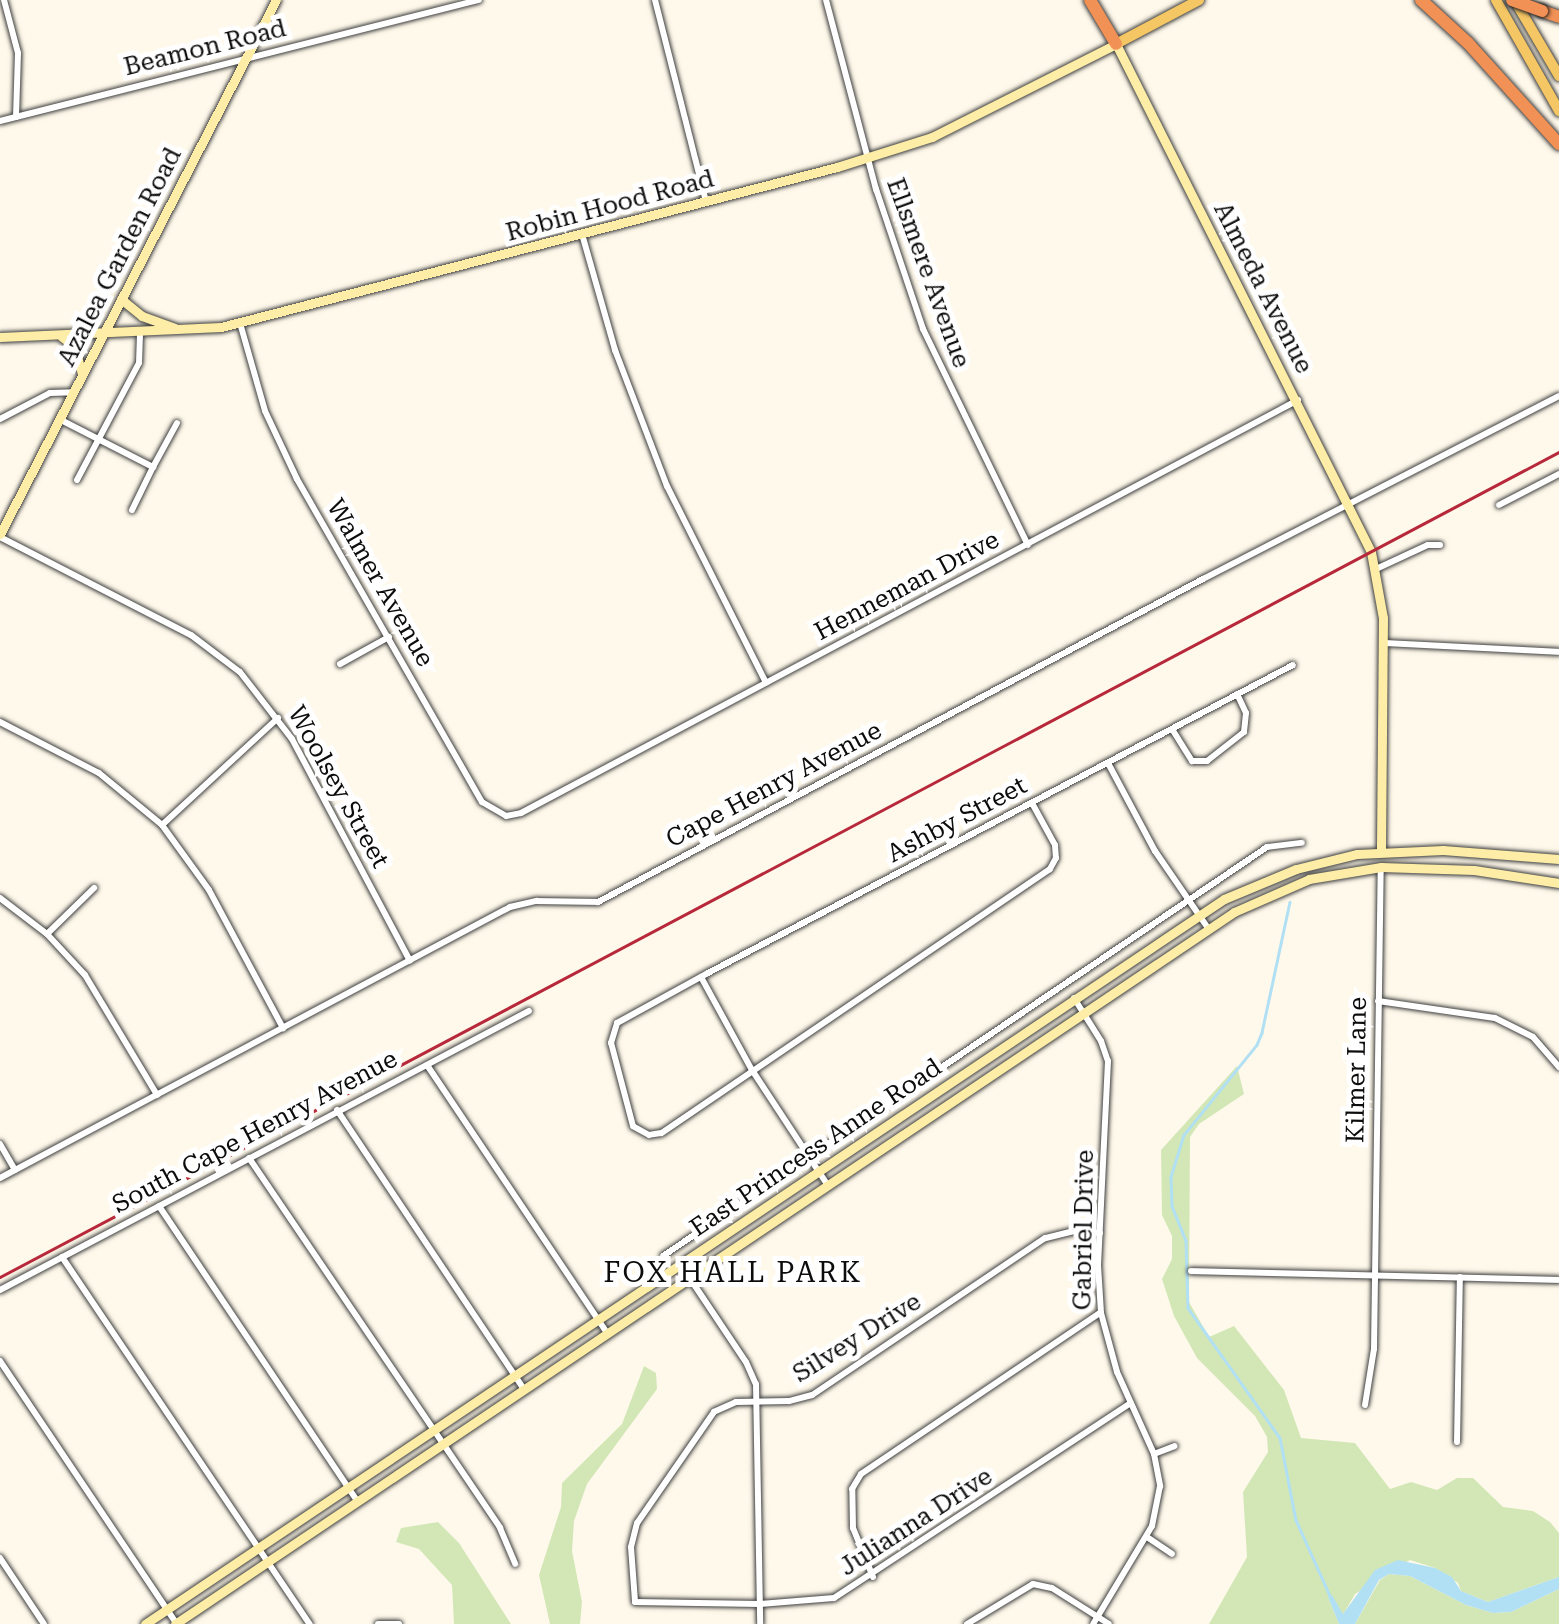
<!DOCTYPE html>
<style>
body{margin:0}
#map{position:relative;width:1559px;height:1624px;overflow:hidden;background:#fff9eb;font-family:"Roboto Serif",serif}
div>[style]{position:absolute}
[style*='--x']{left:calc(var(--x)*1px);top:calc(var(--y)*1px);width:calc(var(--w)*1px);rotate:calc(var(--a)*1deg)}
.green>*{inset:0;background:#d3e7b6}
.water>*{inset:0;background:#b1e0f4}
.stream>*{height:2.5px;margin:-1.25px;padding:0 1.25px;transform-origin:1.25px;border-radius:1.25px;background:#b1e0f4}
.roads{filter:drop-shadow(0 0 2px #3f3f3f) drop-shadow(0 0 2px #3f3f3f)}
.street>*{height:6px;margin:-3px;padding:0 3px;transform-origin:3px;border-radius:3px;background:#fff}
.secondary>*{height:9px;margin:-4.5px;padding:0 4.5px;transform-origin:4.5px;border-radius:4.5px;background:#fdeda7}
.primary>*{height:10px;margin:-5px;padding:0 5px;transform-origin:5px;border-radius:5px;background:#f5c664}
.highway>*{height:12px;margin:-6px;padding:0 6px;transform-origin:6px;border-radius:6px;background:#f19156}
.rail>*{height:2.5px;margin:-1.25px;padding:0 1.25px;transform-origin:1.25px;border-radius:1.25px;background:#b7283a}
.bridges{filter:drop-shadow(0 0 2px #1d1d1d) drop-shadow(0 0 2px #1d1d1d)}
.highway-bridge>*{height:12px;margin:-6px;padding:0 6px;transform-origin:6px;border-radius:6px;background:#f19156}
span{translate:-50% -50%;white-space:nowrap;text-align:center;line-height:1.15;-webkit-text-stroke:10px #fff;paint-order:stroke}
.street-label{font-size:25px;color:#0c0c0c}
.neighbourhood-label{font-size:28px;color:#0c0c0c;letter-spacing:2.5px}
</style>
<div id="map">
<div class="green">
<i style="clip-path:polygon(1237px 1066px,1244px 1094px,1199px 1124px,1190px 1137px,1189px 1302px,1209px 1337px,1234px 1326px,1284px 1390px,1301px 1438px,1355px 1443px,1390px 1489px,1411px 1482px,1437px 1490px,1457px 1478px,1473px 1478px,1503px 1507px,1533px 1511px,1550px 1522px,1559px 1533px,1559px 1577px,1488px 1602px,1461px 1591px,1458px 1583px,1435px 1568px,1410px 1560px,1355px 1594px,1343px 1615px,1328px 1597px,1339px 1624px,1209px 1624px,1247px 1557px,1243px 1492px,1268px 1452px,1267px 1437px,1255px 1416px,1197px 1358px,1174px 1316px,1162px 1279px,1172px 1259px,1172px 1236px,1162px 1215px,1161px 1150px)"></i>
<i style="clip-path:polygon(644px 1366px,656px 1373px,657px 1389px,587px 1484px,574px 1521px,572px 1551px,582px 1602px,580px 1624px,550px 1624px,539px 1575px,561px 1507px,562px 1483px,622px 1424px)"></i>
<i style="clip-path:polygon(438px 1522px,459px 1543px,511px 1624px,454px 1624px,452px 1585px,419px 1549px,396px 1542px,401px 1528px)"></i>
<i style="clip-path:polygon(1389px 1574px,1410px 1576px,1466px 1605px,1493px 1613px,1511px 1612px,1559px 1589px,1559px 1624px,1355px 1624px,1380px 1580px)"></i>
</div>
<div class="water">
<i style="clip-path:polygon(1398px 1560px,1435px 1568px,1452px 1577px,1461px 1591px,1488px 1602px,1559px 1577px,1559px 1589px,1511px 1612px,1493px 1613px,1466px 1605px,1410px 1576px,1389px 1574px,1379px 1580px,1355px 1624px,1339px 1624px,1328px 1597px,1332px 1595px,1343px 1614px,1375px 1570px)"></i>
</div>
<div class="stream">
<i style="--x:1290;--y:902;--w:134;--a:102.1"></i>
<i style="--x:1262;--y:1033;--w:13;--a:113"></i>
<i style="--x:1257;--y:1045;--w:116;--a:129"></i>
<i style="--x:1184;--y:1135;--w:44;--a:107.2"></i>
<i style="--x:1171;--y:1177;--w:29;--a:88"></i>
<i style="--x:1172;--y:1206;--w:37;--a:68"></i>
<i style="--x:1186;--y:1240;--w:68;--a:88.3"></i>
<i style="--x:1188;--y:1308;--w:159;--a:54.7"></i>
<i style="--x:1280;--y:1438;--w:84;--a:79"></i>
<i style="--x:1296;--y:1520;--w:85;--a:65.8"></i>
</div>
<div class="roads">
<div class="street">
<i style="--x:4;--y:0;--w:55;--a:75.2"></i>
<i style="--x:18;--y:53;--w:64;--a:91.8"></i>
<i style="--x:655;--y:0;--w:207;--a:75.8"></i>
<i style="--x:826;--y:0;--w:196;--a:75.2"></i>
<i style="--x:876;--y:189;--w:148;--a:71.4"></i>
<i style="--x:923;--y:329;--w:240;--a:64.1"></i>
<i style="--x:0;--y:121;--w:494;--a:-14.2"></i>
<i style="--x:582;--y:234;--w:121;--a:74.1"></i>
<i style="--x:615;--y:350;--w:146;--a:69.1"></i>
<i style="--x:667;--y:486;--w:220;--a:63.3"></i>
<i style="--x:240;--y:323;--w:91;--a:74.1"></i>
<i style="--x:265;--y:411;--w:75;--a:64.8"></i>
<i style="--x:297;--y:479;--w:372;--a:60.2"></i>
<i style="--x:482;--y:802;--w:28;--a:30"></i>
<i style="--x:506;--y:816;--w:15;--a:-11"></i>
<i style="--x:521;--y:813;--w:880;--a:-27.99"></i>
<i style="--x:0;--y:419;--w:56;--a:-27.5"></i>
<i style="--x:50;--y:393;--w:23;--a:-2"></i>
<i style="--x:59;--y:419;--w:106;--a:27.1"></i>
<i style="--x:153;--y:467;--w:48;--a:116"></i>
<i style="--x:153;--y:467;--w:50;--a:-61.4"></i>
<i style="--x:77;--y:480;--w:132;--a:-62.1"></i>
<i style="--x:139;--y:363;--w:30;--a:-88"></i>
<i style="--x:1499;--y:505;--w:68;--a:-27.3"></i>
<i style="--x:0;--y:537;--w:215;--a:27.2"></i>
<i style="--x:191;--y:635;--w:61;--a:37.1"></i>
<i style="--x:240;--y:672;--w:85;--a:52.2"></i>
<i style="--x:292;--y:739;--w:251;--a:62"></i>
<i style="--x:1376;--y:569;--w:57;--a:-24.8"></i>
<i style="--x:1428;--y:545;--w:12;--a:0"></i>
<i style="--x:1383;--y:643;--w:176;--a:2.9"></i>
<i style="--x:340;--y:664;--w:56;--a:-28.9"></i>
<i style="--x:0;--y:722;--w:111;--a:27.3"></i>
<i style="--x:99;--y:773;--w:82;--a:39.5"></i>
<i style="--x:162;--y:825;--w:80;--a:54.1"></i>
<i style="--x:209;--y:890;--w:157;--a:61.8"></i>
<i style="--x:1172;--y:729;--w:38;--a:58"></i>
<i style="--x:1192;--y:761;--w:15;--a:0"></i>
<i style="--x:1207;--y:761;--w:47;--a:-38.1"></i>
<i style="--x:1244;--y:732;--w:19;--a:-84"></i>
<i style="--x:1246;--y:713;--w:21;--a:-115"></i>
<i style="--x:1108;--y:763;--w:100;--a:61.9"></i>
<i style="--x:1155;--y:851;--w:93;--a:55.5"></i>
<i style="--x:1032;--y:803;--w:48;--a:61.3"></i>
<i style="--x:1055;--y:845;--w:13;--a:86"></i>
<i style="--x:1056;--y:858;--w:13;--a:119"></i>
<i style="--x:1050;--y:869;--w:470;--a:145.8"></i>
<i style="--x:661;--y:1133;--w:12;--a:171"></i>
<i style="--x:649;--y:1135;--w:18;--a:-151"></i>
<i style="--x:633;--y:1126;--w:86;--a:-104.8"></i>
<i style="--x:611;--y:1043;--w:21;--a:-73"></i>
<i style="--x:617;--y:1023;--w:104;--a:-28.8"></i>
<i style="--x:708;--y:973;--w:661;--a:-27.77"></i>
<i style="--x:162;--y:825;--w:158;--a:-42.7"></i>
<i style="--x:0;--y:898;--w:59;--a:37.5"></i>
<i style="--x:47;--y:934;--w:56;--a:47.2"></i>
<i style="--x:85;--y:975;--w:140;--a:59"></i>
<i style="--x:47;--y:934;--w:66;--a:-44.4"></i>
<i style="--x:701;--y:977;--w:106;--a:61.3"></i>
<i style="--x:752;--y:1070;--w:136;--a:56.7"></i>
<i style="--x:1074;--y:998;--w:51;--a:57.9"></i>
<i style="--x:1101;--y:1041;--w:21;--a:71"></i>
<i style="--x:1108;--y:1061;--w:204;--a:92.8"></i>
<i style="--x:1098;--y:1265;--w:48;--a:86.4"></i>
<i style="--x:1101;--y:1313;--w:61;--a:74.8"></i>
<i style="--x:1117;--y:1372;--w:90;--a:65.7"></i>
<i style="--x:1154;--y:1454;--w:33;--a:79"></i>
<i style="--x:1160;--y:1486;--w:41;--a:101.3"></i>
<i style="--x:1152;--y:1526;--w:114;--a:121"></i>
<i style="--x:1378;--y:1001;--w:118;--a:8.3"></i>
<i style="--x:1495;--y:1018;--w:42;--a:26.6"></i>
<i style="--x:1533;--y:1037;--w:40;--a:49"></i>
<i style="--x:427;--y:1065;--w:323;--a:56.1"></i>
<i style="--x:337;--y:1110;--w:336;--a:56.2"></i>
<i style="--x:0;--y:1144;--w:30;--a:60"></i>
<i style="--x:249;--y:1158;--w:447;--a:55.8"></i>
<i style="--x:500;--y:1528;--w:39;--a:67"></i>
<i style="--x:0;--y:1178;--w:578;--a:-27.98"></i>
<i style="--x:510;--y:907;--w:28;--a:-13"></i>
<i style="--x:537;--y:901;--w:61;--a:0.9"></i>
<i style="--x:598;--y:902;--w:686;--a:-28.1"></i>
<i style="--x:1203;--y:579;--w:400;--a:-27.2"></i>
<i style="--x:159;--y:1206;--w:355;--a:56.1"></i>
<i style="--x:1100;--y:1233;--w:26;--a:-176"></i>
<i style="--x:1074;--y:1231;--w:30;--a:166"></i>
<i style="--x:1045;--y:1238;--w:281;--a:146"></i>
<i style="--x:812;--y:1395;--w:24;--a:165"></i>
<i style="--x:789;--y:1401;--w:53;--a:178.9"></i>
<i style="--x:736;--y:1402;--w:24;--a:156"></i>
<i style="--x:714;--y:1412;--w:135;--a:124.7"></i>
<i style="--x:637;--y:1523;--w:25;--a:104"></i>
<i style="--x:631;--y:1547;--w:55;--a:85.8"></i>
<i style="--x:635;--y:1602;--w:125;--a:0.9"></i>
<i style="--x:760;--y:1604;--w:74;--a:-4.6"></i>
<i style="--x:834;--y:1598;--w:355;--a:-33.3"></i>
<i style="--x:663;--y:1256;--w:729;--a:-34.1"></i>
<i style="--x:1267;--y:847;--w:35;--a:-7"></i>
<i style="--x:62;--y:1257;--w:443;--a:56"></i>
<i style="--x:1191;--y:1271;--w:368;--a:1.4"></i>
<i style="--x:689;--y:1277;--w:102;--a:56.2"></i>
<i style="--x:746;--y:1362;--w:24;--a:66"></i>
<i style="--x:756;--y:1384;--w:240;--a:89"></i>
<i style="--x:0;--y:1290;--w:598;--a:-27.81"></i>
<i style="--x:0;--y:1361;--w:316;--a:56.1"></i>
<i style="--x:1365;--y:1405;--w:57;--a:-80.9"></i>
<i style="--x:1374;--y:1349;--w:482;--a:-89.2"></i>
<i style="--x:1457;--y:1442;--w:165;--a:-89"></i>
<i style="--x:1154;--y:1454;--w:22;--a:-21"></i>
<i style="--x:1147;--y:1537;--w:30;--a:34"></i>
<i style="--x:0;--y:1558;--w:79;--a:56.3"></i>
<i style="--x:873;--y:1577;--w:53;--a:-112.2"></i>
<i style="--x:853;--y:1528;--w:39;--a:-91"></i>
<i style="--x:852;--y:1489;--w:17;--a:-59"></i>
<i style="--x:861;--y:1474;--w:288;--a:-34"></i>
<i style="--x:378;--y:1624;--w:21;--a:0"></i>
<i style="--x:967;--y:1624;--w:77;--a:-31.2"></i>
<i style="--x:1033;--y:1584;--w:19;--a:12"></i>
<i style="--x:1052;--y:1588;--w:67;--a:32.3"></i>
</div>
<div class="secondary">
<i style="--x:121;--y:299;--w:27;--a:39"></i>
<i style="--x:142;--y:316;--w:35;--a:20"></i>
<i style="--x:0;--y:337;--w:221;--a:-2.6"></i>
<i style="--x:221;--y:327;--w:636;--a:-14.56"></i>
<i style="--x:837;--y:167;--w:100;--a:-17.5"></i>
<i style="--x:932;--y:137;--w:206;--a:-26.8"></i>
<i style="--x:1116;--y:44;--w:568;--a:63.34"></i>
<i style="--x:1371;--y:552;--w:67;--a:79.7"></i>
<i style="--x:1383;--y:618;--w:233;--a:90.5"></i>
<i style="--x:62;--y:337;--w:15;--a:37"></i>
<i style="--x:74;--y:346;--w:29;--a:74"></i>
<i style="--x:0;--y:534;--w:601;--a:-62.67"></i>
<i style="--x:145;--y:1624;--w:1300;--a:-33.9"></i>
<i style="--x:1224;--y:899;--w:78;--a:-22.6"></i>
<i style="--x:1296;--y:869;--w:63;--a:-13.8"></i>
<i style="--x:1357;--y:854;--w:86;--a:-2.7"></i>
<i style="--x:1443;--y:850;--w:116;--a:4.4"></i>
<i style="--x:175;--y:1624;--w:1276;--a:-33.91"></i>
<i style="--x:1234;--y:912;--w:82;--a:-23.7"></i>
<i style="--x:1309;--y:879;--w:73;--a:-9.5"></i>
<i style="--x:1381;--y:867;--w:93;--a:1.8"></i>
<i style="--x:1474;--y:870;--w:86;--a:8.7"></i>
</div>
<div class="primary">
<i style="--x:1496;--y:0;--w:128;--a:60.4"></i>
<i style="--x:1515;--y:1;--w:87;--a:59.6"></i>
<i style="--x:1116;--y:44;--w:94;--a:-27.9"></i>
</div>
<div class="highway">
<i style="--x:1090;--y:0;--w:51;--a:59.4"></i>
<i style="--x:1421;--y:0;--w:64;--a:42.5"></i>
<i style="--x:1468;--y:43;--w:136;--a:48"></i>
<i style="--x:1542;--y:11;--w:18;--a:19"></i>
</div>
</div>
<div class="rail">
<i style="--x:0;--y:1277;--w:1764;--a:-27.89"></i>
</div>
<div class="bridges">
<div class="highway-bridge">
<i style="--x:1512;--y:0;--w:32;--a:20"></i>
</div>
</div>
<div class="street-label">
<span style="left:205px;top:48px;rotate:-14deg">Beamon Road</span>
<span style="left:610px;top:206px;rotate:-15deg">Robin Hood Road</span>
<span style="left:120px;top:257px;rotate:-63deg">Azalea Garden Road</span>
<span style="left:928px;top:273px;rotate:70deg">Ellsmere Avenue</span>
<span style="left:1263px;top:288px;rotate:63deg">Almeda Avenue</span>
<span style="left:380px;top:583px;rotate:60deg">Walmer Avenue</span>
<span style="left:907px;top:586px;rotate:-28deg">Henneman Drive</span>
<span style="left:774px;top:785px;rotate:-28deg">Cape Henry Avenue</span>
<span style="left:338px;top:787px;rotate:61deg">Woolsey Street</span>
<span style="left:957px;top:820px;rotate:-28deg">Ashby Street</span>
<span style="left:1357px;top:1070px;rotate:-89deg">Kilmer Lane</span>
<span style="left:255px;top:1132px;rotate:-28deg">South Cape Henry Avenue</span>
<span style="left:816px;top:1148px;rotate:-34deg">East Princess Anne Road</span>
<span style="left:1084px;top:1230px;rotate:-89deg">Gabriel Drive</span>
<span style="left:857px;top:1338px;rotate:-32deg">Silvey Drive</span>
<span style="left:916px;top:1522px;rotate:-33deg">Julianna Drive</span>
</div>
<div class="neighbourhood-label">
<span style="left:733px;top:1273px">FOX HALL PARK</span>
</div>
</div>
